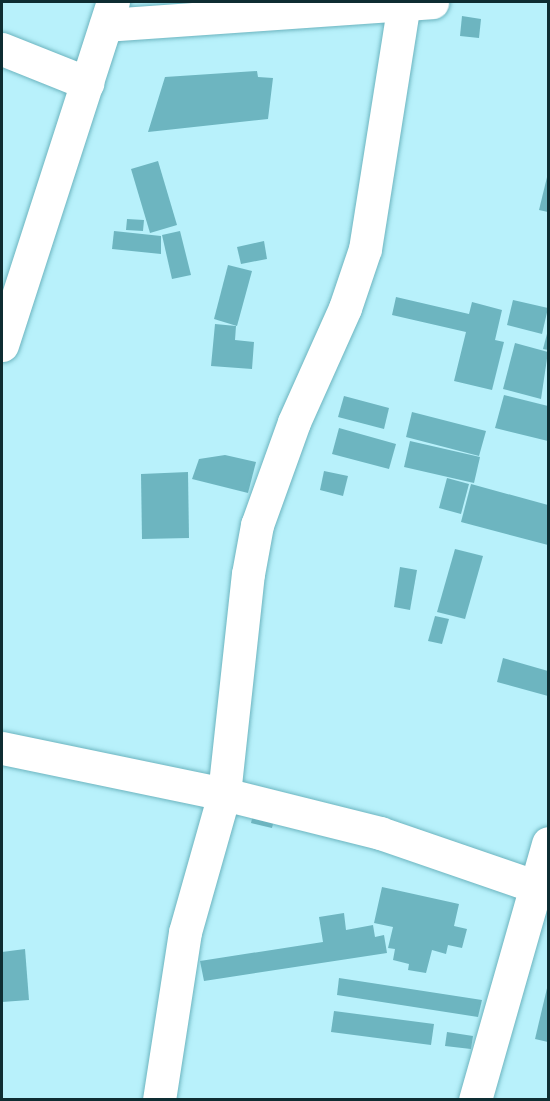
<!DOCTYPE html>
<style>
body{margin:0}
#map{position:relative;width:550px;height:1101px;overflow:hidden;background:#b8f1fb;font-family:"Roboto Condensed",sans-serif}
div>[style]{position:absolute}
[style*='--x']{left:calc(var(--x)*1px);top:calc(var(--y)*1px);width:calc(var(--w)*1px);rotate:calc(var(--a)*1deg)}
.building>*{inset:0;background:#6db5c0}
.roads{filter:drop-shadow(0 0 2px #6cb4bf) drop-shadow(0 0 2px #6cb4bf)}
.minor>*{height:33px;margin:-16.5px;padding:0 16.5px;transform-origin:16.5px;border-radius:16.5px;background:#fff}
span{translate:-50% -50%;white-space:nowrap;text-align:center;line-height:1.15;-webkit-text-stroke:5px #b8f1fb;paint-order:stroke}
.frame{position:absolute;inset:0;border:3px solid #0e2d32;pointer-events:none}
</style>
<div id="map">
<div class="building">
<i style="clip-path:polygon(462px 16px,481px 19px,479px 38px,460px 36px)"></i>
<i style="clip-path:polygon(257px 71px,258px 77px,273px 78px,268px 119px,148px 132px,165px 77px)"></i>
<i style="clip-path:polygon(158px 161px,177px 225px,150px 233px,131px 169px)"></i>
<i style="clip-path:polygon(548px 173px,548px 212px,539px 210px)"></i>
<i style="clip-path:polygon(127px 219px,144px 220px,143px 231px,126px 230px)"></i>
<i style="clip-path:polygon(114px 231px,161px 236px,161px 254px,112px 249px)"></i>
<i style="clip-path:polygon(180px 231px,191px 275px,172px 279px,162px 235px)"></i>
<i style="clip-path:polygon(264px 241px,267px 259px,241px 264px,237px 247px)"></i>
<i style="clip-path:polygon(228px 265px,252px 271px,237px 326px,214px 319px)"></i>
<i style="clip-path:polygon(396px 297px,469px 314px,472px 302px,502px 310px,495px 340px,504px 342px,492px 390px,454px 381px,466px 332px,392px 315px)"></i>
<i style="clip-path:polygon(513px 300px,548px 308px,542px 334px,507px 325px)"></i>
<i style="clip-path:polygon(215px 324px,236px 326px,235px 340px,254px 342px,252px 369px,211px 366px)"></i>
<i style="clip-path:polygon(548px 330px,548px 350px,543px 349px)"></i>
<i style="clip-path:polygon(515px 343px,548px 352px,541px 399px,503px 389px)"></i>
<i style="clip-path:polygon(504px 395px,548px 406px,548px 441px,495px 428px)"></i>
<i style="clip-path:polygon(344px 396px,389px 408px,384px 429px,338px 417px)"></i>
<i style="clip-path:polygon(412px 412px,486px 431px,479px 456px,406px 437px)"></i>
<i style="clip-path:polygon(339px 428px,396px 444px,389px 469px,332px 454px)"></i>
<i style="clip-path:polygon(410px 441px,480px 457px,474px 483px,404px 467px)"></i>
<i style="clip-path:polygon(225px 455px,256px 462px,248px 493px,192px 479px,199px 459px)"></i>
<i style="clip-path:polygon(324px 471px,348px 476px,343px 496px,320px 490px)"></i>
<i style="clip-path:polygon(188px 472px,189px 538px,142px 539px,141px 474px)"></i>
<i style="clip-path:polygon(447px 478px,469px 484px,461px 514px,439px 508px)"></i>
<i style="clip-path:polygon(471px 484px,548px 505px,548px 545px,461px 522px)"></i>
<i style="clip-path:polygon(455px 549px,483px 556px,465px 619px,437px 612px)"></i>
<i style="clip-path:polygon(400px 567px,417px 570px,410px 610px,394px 607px)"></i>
<i style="clip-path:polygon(435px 616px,449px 619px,442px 644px,428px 641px)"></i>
<i style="clip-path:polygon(503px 658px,548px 671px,548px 696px,497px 682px)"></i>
<i style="clip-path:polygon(254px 811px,275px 816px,272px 828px,251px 823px)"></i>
<i style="clip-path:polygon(382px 887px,459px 904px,454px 926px,467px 929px,462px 948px,448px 945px,446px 954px,432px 950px,426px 973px,408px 970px,409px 964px,393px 960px,395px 949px,388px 948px,393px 927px,374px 923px)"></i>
<i style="clip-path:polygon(344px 913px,346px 930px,373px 925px,375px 937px,384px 935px,387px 953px,204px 981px,200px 961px,323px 942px,319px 917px)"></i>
<i style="clip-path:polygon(25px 949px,29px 1000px,2px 1002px,2px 952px)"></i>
<i style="clip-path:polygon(339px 978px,482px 1000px,478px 1017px,337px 995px)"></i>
<i style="clip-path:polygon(548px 984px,548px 1042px,535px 1039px)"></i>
<i style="clip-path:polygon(334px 1011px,434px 1024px,431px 1045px,331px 1032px)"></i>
<i style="clip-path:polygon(447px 1032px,473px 1036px,471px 1049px,445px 1046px)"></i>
</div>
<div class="roads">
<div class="minor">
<i style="--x:106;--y:25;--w:327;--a:-4"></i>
<i style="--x:2;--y:49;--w:92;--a:21.8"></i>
<i style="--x:2;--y:345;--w:361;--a:-72.1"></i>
<i style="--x:2;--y:748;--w:227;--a:11.7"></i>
<i style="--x:224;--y:794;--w:161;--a:14"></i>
<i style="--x:380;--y:833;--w:178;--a:19"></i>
<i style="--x:159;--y:1100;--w:170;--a:-81.2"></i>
<i style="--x:185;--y:932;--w:143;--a:-74.2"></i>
<i style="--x:224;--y:794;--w:221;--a:-83.8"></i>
<i style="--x:248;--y:574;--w:50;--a:-79.6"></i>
<i style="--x:257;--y:525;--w:109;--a:-70.2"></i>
<i style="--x:294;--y:422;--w:125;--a:-65.9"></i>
<i style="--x:345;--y:308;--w:62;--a:-71.3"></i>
<i style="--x:365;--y:249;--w:248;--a:-81"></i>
<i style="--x:475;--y:1100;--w:267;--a:-74.1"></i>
</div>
</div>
<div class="frame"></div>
</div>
